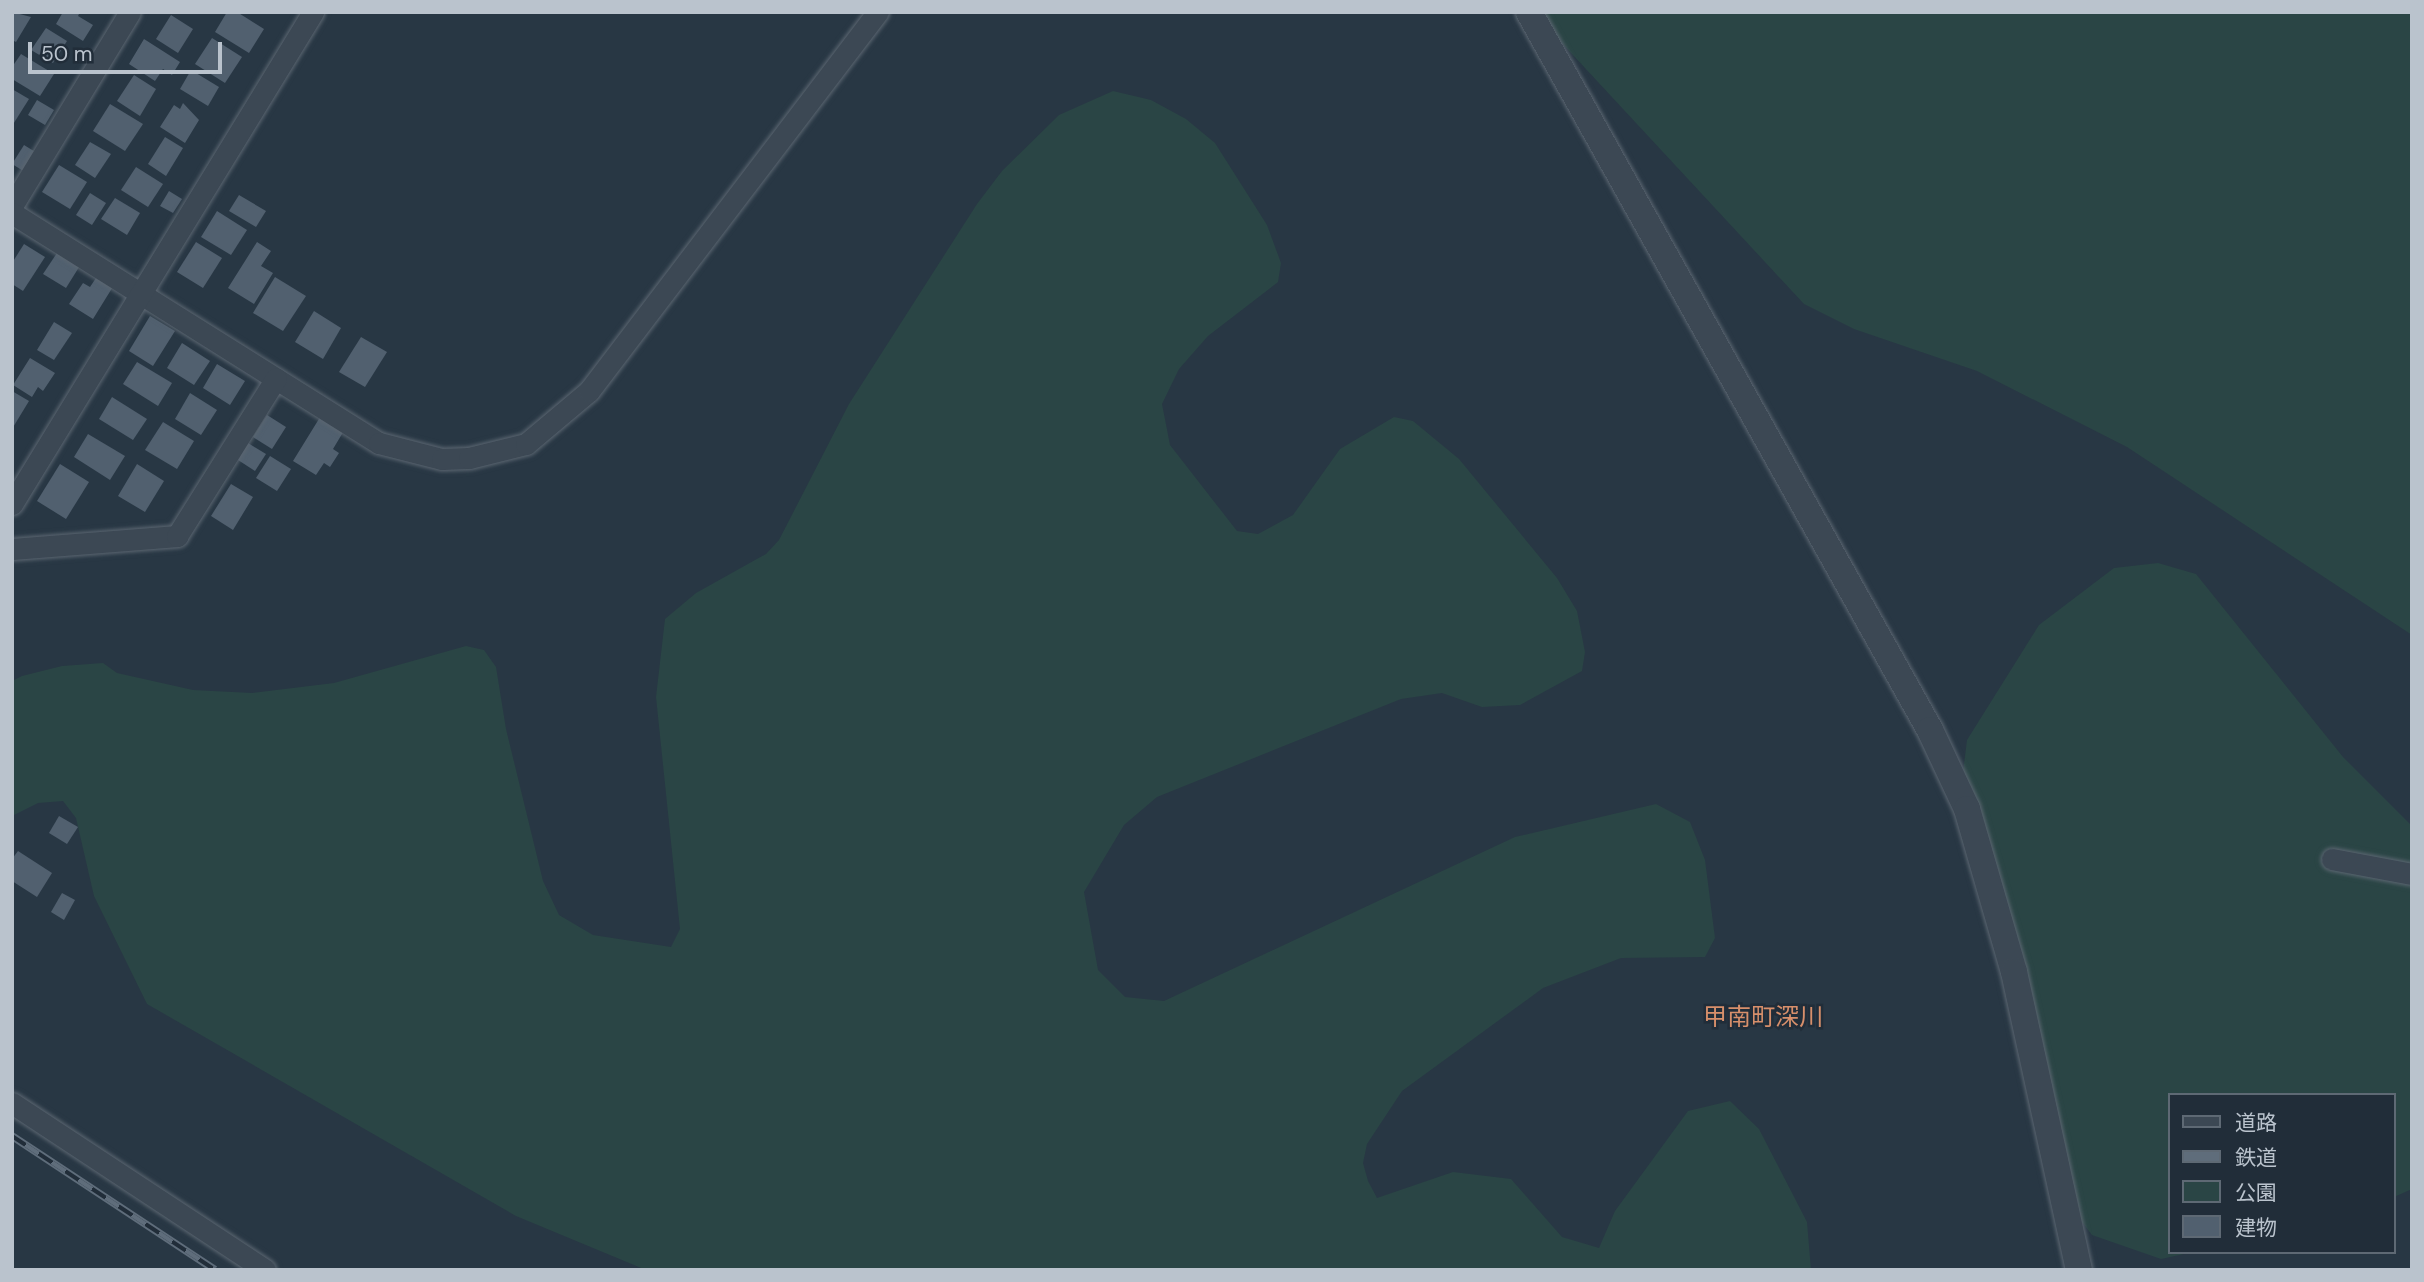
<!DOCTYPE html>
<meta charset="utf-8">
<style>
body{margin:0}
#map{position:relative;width:2424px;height:1282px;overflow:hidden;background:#283744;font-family:"DM Sans","Noto Sans JP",sans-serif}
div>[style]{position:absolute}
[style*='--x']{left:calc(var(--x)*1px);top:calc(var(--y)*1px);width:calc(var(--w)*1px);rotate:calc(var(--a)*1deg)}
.green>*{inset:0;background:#2a4545}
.building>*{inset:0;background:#51606f}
.roads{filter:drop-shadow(0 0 2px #5b6671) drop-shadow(0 0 2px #5b6671)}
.minor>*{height:21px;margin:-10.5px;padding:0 10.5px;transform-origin:10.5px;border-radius:10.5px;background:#3c4854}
.tertiary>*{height:26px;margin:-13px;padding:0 13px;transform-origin:13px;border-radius:13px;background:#3c4854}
.rail>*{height:8px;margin-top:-4px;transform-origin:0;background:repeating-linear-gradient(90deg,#212d39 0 16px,#5f6d7b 0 32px);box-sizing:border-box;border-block:2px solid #5f6d7b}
span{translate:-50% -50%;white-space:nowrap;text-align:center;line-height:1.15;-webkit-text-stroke:5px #212d39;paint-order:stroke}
.quarter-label{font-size:24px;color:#d78f6b}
.frame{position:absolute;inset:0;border:14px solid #bac3cd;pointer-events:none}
.legend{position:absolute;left:2168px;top:1093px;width:228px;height:161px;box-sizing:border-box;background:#212d39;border:2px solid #5e6974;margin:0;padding:9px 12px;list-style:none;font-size:21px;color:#bac3cd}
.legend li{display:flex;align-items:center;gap:14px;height:35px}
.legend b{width:35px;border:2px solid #5e6974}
.scale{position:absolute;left:28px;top:42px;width:194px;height:32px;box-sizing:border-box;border:4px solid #bac3cd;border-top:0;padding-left:9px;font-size:21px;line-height:24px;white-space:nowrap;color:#bac3cd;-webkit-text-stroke:5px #212d39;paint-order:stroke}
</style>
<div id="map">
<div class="green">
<i style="clip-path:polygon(1533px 12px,2412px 12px,2412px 635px,2127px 447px,1977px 371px,1854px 329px,1804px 304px)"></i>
<i style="clip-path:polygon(1113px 91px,1151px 100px,1186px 119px,1215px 143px,1267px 225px,1281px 263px,1278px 282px,1208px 336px,1179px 369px,1162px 404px,1170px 445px,1237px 531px,1258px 534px,1293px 515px,1340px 449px,1394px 417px,1413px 421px,1459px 459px,1557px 578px,1577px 611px,1585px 652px,1582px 671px,1520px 705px,1482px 707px,1442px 693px,1401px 699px,1157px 797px,1124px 825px,1084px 892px,1098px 970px,1125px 997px,1164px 1001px,1515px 837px,1656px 804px,1690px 822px,1705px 860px,1715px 938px,1705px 957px,1621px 958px,1543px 988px,1402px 1091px,1367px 1144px,1363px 1163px,1368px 1181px,1377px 1198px,1453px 1172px,1511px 1179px,1562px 1237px,1599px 1248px,1615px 1211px,1688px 1111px,1730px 1101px,1759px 1129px,1807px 1222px,1811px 1270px,646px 1270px,516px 1216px,147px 1004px,94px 896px,76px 818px,63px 801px,38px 803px,12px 816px,12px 681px,22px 676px,62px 666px,103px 663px,117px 673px,193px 690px,252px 693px,334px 683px,466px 646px,484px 650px,496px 667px,506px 729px,543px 881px,559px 915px,593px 935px,671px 947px,680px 929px,656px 697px,665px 619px,696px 593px,766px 554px,779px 540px,849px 404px,977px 204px,1002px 171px,1059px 115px)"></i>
<i style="clip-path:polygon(2158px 563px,2196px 574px,2343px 757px,2412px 826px,2412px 1189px,2394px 1197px,2394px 1095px,2170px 1095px,2170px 1252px,2193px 1252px,2161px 1259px,2092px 1235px,2050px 1180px,1961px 789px,1967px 740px,2039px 625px,2114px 568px)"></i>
</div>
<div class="building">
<i style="clip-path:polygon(12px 12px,31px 17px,16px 42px,12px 40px)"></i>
<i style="clip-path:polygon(63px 12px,80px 12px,78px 16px,93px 25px,83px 41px,56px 24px)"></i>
<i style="clip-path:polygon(227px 12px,237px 12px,264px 29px,249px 53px,215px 32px)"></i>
<i style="clip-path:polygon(171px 15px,193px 29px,178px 53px,156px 39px)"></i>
<i style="clip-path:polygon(46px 28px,67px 41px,53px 63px,31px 50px)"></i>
<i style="clip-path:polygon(212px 38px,242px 57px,225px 83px,195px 64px)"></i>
<i style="clip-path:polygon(144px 39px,180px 62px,172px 75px,163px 69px,155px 81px,129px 64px)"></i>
<i style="clip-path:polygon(21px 54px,54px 74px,40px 96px,12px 79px,12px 67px)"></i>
<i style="clip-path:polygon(191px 70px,219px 87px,208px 106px,180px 89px)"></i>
<i style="clip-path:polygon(134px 75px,156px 89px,140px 116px,117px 101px)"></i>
<i style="clip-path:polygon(12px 89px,29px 99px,12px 126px)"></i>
<i style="clip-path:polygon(37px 100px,54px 110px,45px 125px,28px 115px)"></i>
<i style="clip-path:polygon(183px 103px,199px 120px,185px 143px,160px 127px,174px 105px,180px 109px)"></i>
<i style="clip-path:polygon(110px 104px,143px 124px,125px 151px,93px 131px)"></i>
<i style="clip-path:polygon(165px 137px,183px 148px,166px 176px,148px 164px)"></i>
<i style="clip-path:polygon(90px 142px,111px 154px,95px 178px,75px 165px)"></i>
<i style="clip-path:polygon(24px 145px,37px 153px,25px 172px,12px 164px)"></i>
<i style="clip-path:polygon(59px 165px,87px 182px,70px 209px,42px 192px)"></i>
<i style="clip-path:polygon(136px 167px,163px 184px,148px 207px,121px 190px)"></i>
<i style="clip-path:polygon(169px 191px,182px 199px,173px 213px,160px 206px)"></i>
<i style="clip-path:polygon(90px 193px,106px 203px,92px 225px,76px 215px)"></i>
<i style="clip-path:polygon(239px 195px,266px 211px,256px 227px,229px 211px)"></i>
<i style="clip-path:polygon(115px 198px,140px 213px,127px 235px,101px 219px)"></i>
<i style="clip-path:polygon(217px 211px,247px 230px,231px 255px,201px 237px)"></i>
<i style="clip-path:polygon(196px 242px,222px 258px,203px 288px,177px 272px)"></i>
<i style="clip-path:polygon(257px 242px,271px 251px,261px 266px,273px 273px,254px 304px,228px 288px)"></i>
<i style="clip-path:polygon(24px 244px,45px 257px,23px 291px,12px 284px,12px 263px)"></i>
<i style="clip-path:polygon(59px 250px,81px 264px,66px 288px,43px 274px)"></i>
<i style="clip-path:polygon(98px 275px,114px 285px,93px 319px,69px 304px,83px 283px,90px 287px)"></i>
<i style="clip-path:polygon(275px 277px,306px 296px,283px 331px,253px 313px)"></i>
<i style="clip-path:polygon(314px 311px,341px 328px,323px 359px,295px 342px)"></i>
<i style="clip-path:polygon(150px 316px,175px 331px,153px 366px,129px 351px)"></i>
<i style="clip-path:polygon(54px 322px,72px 333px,54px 360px,37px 350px)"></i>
<i style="clip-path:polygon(361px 337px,387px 352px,365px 387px,339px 372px)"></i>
<i style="clip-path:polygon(182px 343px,210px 361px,194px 385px,167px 368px)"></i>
<i style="clip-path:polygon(30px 358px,55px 373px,43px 391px,38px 387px,32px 397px,13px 385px)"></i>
<i style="clip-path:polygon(137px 362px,172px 383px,158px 406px,123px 384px)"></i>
<i style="clip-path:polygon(217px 364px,245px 381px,230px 405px,203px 388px)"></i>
<i style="clip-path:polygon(12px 391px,29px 401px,12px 429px)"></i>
<i style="clip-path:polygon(190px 393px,217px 410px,201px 435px,175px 419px)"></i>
<i style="clip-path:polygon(112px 397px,147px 419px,133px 440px,99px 419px)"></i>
<i style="clip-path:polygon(322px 414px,345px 429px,333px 449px,339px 453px,330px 467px,324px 463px,316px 475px,293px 461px)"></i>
<i style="clip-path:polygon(267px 415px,286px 427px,272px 449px,253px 437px)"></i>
<i style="clip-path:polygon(163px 422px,194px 441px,177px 469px,145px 450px)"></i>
<i style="clip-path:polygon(88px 434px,125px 456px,110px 480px,74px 457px)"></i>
<i style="clip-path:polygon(248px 443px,266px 454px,255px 471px,238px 460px)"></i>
<i style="clip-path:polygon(270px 456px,291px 469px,277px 491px,256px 478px)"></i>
<i style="clip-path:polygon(60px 464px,89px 482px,66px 519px,37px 501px)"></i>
<i style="clip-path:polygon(137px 464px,164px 481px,145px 512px,118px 496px)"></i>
<i style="clip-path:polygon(231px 484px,253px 497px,233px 530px,211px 516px)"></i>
<i style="clip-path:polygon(59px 816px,78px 827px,67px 844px,49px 833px)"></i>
<i style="clip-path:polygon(18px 851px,52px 873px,37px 897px,12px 881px,12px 859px)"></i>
<i style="clip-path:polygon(62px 893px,75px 900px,64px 920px,51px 912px)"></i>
</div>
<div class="roads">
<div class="minor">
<i style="--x:12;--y:206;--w:227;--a:-58.7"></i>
<i style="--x:12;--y:213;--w:433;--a:32.1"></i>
<i style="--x:379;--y:443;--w:65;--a:14.3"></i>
<i style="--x:442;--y:459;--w:27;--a:-2"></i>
<i style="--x:469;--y:458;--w:59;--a:-13.8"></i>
<i style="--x:526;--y:444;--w:82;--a:-40.1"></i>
<i style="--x:589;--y:391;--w:477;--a:-52.7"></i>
<i style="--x:12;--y:504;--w:577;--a:-58.54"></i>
<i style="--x:12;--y:549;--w:166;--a:-4.5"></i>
<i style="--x:177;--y:536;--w:186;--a:-57.9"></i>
<i style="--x:2332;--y:859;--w:81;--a:10.6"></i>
<i style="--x:12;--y:1103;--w:303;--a:33.4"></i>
</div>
<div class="tertiary">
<i style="--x:1529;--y:12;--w:822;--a:60.82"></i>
<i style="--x:1930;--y:730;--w:87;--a:64.9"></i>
<i style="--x:1967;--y:809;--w:170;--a:73.9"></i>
<i style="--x:2014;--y:972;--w:305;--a:77.7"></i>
</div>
</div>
<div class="rail">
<i style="--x:12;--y:1136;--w:243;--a:33.4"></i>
</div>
<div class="quarter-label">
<span style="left:1763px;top:1017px">甲南町深川</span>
</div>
<div class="frame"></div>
<ul class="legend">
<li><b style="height:9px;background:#3c4854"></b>道路</li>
<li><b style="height:9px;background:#5f6d7b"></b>鉄道</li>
<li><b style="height:19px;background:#2a4545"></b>公園</li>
<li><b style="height:19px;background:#51606f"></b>建物</li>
</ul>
<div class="scale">50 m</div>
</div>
